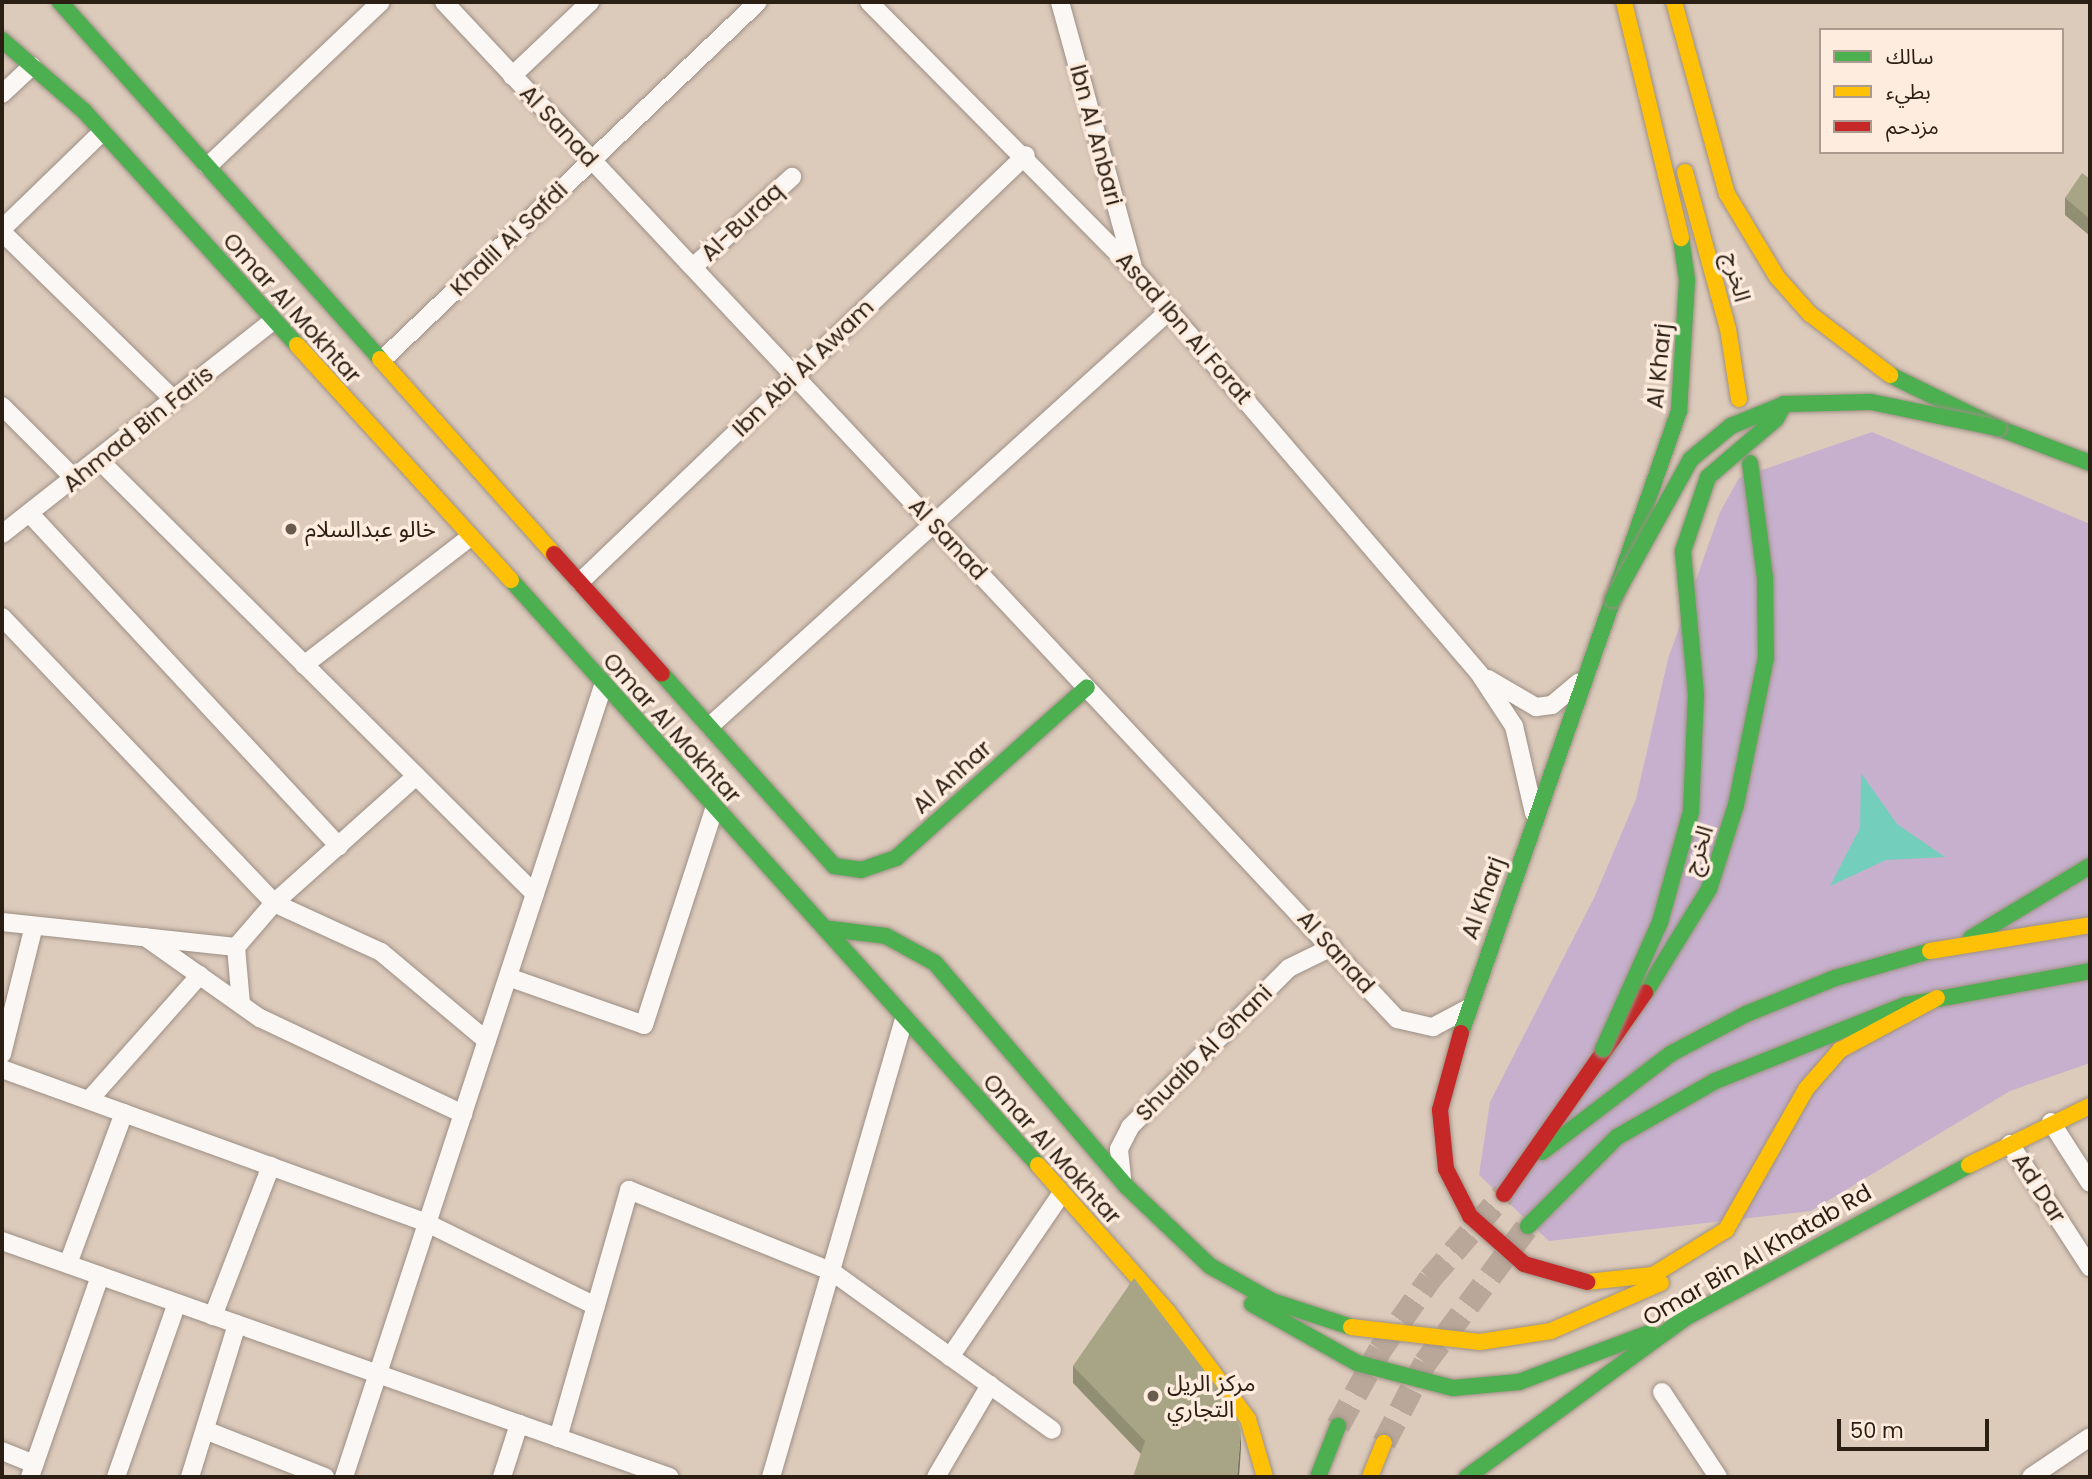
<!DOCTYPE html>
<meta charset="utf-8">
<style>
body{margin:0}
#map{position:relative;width:2092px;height:1479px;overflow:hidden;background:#dccabb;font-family:Poppins,"Noto Sans Arabic",sans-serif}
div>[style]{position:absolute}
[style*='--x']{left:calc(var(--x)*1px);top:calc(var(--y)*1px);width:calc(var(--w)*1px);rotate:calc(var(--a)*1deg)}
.green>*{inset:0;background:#c6b0cd}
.water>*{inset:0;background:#73cfbc}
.secondary-tunnel>*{height:24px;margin-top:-12px;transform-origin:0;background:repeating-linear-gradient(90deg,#b9a89a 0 24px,transparent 0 36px)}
.roads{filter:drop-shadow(0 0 2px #9d8f84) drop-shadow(0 0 2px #9d8f84)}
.street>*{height:18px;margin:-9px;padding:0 9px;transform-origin:9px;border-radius:9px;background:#faf7f5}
.fast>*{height:16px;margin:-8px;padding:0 8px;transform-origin:8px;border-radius:8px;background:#4caf50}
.slow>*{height:16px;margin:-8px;padding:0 8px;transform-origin:8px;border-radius:8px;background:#ffc107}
.jam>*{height:16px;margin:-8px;padding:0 8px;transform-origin:8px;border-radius:8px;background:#c62828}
.bridges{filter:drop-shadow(0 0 2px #9d8f84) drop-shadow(0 0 2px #9d8f84)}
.fast-bridge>*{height:16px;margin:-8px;padding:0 8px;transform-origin:8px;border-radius:8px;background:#4caf50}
.wall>*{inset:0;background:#908e73}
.shaded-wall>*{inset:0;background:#75745e}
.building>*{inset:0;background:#a7a586}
.dots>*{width:19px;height:19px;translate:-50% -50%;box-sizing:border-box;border:4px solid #feeddf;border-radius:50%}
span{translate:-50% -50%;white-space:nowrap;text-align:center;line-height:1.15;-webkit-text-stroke:7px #feeddf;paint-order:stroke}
.street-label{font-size:23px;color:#2b1f14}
.poi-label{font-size:23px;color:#2b1f14}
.left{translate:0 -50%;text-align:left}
.frame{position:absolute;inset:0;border:4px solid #2b1f14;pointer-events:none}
.legend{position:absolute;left:1819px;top:28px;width:245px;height:126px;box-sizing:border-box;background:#feeddf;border:2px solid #aa9b8e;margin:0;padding:9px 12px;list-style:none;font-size:21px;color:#2b1f14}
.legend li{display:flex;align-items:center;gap:14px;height:35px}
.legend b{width:35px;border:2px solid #aa9b8e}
.scale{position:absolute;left:1837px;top:1419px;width:152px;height:32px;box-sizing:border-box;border:4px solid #2b1f14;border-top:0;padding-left:9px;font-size:21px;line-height:24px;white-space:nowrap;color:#2b1f14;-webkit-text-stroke:5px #feeddf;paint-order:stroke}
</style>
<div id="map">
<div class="green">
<i style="clip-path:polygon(1872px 432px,2090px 524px,2090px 1063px,2010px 1091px,1811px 1211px,1549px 1241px,1479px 1175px,1490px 1102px,1595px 896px,1636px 799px,1668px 659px,1720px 512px,1739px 478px)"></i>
</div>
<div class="water">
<i style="clip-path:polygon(1861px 773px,1897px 824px,1945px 857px,1886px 860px,1830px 886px,1860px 828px)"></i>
</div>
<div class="secondary-tunnel">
<i style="--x:1338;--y:1426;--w:87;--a:-61.1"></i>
<i style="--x:1380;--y:1350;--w:87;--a:-54.8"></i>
<i style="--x:1430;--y:1279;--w:113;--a:-49"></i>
<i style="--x:1384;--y:1443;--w:90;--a:-62.9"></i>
<i style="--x:1425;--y:1363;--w:171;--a:-53.1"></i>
</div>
<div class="roads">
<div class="street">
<i style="--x:444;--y:2;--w:1394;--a:46.86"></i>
<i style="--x:1397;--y:1019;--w:37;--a:13"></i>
<i style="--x:1433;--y:1027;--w:40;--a:-28"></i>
<i style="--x:869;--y:2;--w:374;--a:45.3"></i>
<i style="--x:1132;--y:268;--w:533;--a:49.41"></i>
<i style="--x:1479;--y:673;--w:64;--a:56.6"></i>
<i style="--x:1514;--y:726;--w:89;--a:77.1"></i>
<i style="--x:1060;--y:2;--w:272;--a:74.6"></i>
<i style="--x:512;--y:76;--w:108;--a:-43.5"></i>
<i style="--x:2;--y:94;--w:41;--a:-43"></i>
<i style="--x:208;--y:166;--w:238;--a:-43.5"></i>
<i style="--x:2;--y:229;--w:139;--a:-44.1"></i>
<i style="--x:2;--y:232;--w:240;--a:44.3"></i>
<i style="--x:693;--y:267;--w:134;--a:-42.3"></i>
<i style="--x:382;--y:360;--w:519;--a:-43.6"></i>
<i style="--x:2;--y:406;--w:103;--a:45"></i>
<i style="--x:99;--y:460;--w:615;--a:44.87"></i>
<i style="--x:32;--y:516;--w:451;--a:47.1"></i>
<i style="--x:2;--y:534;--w:345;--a:-38.2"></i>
<i style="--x:580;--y:582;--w:617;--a:-43.75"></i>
<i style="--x:2;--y:617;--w:395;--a:46.4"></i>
<i style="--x:274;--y:903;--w:191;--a:-41.8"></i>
<i style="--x:304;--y:665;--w:208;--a:-37.6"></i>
<i style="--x:1488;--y:679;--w:56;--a:30.3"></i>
<i style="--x:1536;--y:707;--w:16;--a:-7"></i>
<i style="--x:1552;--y:705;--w:35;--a:-40"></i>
<i style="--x:710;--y:726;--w:620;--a:-42.12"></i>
<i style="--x:2;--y:922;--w:235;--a:6.1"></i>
<i style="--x:145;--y:937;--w:141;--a:35.2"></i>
<i style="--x:260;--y:1018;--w:225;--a:25.3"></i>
<i style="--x:508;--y:977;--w:144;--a:19.4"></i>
<i style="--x:644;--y:1025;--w:226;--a:-72"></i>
<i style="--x:241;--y:1004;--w:57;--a:-95"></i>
<i style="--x:236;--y:947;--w:58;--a:-49.2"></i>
<i style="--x:274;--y:903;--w:118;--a:24.6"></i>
<i style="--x:381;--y:952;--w:138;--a:40"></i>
<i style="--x:2;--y:1054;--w:132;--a:-76"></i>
<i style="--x:2;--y:1069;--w:452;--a:19.9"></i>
<i style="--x:427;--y:1223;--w:188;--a:26.2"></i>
<i style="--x:89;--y:1100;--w:167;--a:-48.4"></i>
<i style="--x:2051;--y:1122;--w:72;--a:57.4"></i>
<i style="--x:2010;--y:1144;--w:147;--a:57"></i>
<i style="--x:1122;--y:1178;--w:29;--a:-96"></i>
<i style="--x:1119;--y:1149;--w:25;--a:-63"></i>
<i style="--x:1130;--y:1127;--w:225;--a:-45"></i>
<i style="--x:1289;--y:968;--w:48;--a:-26"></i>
<i style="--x:2;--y:1241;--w:708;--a:19.48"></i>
<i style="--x:68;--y:1264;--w:161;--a:-69.7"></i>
<i style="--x:213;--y:1316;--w:161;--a:-68.9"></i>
<i style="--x:950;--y:1357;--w:197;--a:-55.7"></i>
<i style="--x:1662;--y:1392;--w:102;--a:56.6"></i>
<i style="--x:205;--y:1430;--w:129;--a:21.4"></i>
<i style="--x:558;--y:1438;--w:258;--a:-74"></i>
<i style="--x:629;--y:1190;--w:218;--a:21.9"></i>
<i style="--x:831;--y:1271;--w:272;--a:35.7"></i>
<i style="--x:2;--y:1451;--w:35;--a:22"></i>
<i style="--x:30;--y:1477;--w:213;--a:-70.8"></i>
<i style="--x:116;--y:1477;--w:184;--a:-70.7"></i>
<i style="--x:190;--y:1477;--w:160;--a:-72.9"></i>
<i style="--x:344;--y:1477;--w:832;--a:-71.87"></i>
<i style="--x:502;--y:1477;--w:56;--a:-72.2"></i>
<i style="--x:771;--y:1477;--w:476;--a:-73.8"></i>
<i style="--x:936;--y:1477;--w:107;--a:-59.6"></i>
<i style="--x:2031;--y:1477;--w:71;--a:-34.1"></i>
</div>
<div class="fast">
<i style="--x:60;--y:2;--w:479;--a:48.1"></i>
<i style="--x:2;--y:40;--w:108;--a:40.9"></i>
<i style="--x:84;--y:111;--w:316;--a:47.7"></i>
<i style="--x:1890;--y:375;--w:120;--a:26.1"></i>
<i style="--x:1998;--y:428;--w:98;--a:20.8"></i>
<i style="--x:511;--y:580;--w:787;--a:47.99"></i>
<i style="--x:662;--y:674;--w:258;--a:48.1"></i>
<i style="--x:834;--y:866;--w:27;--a:8"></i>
<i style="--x:861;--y:870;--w:37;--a:-19"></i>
<i style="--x:896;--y:858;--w:256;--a:-41.8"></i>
<i style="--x:830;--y:929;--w:56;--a:7.1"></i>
<i style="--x:886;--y:936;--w:56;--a:28.9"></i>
<i style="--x:935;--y:963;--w:295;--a:49.4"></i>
<i style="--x:1127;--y:1187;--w:115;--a:43.6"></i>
<i style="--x:1210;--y:1266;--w:71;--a:29.4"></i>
<i style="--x:1272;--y:1301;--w:83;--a:18.2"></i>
<i style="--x:1971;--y:938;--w:139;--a:-31.2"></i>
<i style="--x:1645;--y:993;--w:122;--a:-58.4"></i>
<i style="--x:1709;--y:889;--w:88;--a:-72.2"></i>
<i style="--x:1736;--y:805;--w:150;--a:-78.5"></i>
<i style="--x:1766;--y:658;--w:80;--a:-90.7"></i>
<i style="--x:1765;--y:578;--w:116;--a:-97.4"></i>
<i style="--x:1461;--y:1033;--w:659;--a:-70.69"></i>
<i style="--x:1679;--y:411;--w:131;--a:-86.5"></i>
<i style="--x:1687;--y:280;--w:42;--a:-98.1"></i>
<i style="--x:1542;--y:1152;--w:163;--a:-37.3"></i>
<i style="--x:1672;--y:1053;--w:84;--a:-27.8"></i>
<i style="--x:1746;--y:1014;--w:96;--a:-22"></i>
<i style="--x:1835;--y:978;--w:99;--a:-15.9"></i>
<i style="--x:1528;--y:1226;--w:126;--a:-45"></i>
<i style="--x:1617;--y:1137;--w:113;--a:-29.7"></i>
<i style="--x:1715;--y:1081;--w:205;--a:-21.8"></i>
<i style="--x:1905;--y:1005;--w:188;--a:-10.4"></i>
<i style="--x:1252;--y:1304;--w:120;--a:29.3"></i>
<i style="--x:1357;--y:1363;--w:99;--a:14.6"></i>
<i style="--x:1453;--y:1388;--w:66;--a:-5.2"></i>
<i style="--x:1519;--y:1382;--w:139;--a:-20.7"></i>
<i style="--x:1318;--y:1477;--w:55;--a:-68.6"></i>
<i style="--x:1467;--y:1477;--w:270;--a:-36.1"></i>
<i style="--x:1685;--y:1318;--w:323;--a:-28.3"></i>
</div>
<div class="slow">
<i style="--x:1624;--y:2;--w:243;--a:76.4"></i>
<i style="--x:1674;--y:2;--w:199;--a:74.6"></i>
<i style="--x:1727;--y:194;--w:97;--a:58.9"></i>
<i style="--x:1777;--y:277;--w:50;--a:48.3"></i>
<i style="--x:1810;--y:314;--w:101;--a:37.3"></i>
<i style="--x:1685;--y:172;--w:163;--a:74.7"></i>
<i style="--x:1728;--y:329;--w:71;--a:81.1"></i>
<i style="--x:297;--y:345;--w:318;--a:47.7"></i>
<i style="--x:380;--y:359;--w:261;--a:48.3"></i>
<i style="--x:1930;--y:951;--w:162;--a:-9.2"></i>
<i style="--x:1038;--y:1165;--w:196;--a:48.5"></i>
<i style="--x:1168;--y:1312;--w:134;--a:53.2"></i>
<i style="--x:1248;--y:1419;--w:60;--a:73.7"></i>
<i style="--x:1969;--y:1165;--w:135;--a:-26"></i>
<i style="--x:1587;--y:1282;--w:66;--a:-6.1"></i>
<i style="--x:1653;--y:1275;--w:86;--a:-31.7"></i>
<i style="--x:1726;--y:1230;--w:162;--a:-60.4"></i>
<i style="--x:1806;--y:1089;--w:52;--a:-48.9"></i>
<i style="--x:1840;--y:1050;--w:110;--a:-28.2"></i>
<i style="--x:1351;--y:1327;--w:130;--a:6.6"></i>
<i style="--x:1480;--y:1342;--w:72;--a:-8.8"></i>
<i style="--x:1551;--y:1331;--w:120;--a:-23.6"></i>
<i style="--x:1370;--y:1477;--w:37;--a:-68"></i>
</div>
<div class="jam">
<i style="--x:554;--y:554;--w:161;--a:48"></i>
<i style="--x:1461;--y:1033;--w:80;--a:105.3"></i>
<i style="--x:1440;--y:1110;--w:59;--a:84.2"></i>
<i style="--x:1446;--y:1169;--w:53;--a:62.9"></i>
<i style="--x:1470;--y:1216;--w:72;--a:41.6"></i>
<i style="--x:1524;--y:1264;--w:66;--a:15.9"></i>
<i style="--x:1504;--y:1194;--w:246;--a:-55"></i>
</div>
</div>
<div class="bridges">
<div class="fast-bridge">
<i style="--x:1613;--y:599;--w:160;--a:-60.9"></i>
<i style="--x:1691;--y:459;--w:52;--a:-39.5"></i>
<i style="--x:1731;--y:426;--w:53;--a:-22.2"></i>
<i style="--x:1603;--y:1049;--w:139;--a:-65.8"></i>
<i style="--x:1660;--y:922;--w:114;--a:-74.3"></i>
<i style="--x:1691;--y:812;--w:117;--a:-87.6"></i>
<i style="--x:1696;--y:695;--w:145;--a:-95.2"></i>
<i style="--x:1683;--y:551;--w:78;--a:-71.3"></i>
<i style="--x:1708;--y:477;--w:89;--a:-40.5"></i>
<i style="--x:1776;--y:419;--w:17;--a:-62"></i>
<i style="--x:1784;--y:404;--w:87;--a:-1.3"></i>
<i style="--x:1871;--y:402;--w:130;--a:11.6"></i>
</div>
</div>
<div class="wall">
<i style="clip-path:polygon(2090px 179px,2090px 236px,2065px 215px,2065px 198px)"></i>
<i style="clip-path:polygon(1073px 1366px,1241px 1448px,1141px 1454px,1073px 1383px)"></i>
</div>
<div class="shaded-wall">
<i style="clip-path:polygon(1241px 1431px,1241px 1448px,1239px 1477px,1237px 1477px)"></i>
</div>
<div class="building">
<i style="clip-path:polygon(2082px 173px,2090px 179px,2090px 219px,2065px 198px)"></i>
<i style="clip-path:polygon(1134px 1278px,1234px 1409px,1241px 1431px,1237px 1477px,1133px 1477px,1145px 1441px,1073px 1366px)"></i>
</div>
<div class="dots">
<i style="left:291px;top:529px;background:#695b4e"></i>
<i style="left:1153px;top:1396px;background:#695b4e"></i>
</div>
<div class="street-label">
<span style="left:559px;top:126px;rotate:47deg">Al Sanad</span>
<span style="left:1096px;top:135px;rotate:75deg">Ibn Al Anbari</span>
<span style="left:742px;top:222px;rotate:-43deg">Al-Buraq</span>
<span style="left:509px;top:239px;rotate:-44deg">Khalil Al Safdi</span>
<span style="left:1737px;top:277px;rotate:75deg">الخرج</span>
<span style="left:292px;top:308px;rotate:48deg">Omar Al Mokhtar</span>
<span style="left:1184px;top:328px;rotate:49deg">Asad Ibn Al Forat</span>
<span style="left:1659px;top:366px;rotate:-84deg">Al Kharj</span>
<span style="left:803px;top:368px;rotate:-44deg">Ibn Abi Al Awam</span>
<span style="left:138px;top:429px;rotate:-39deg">Ahmad Bin Faris</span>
<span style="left:948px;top:539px;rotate:47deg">Al Sanad</span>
<span style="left:672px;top:728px;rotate:48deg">Omar Al Mokhtar</span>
<span style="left:952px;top:777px;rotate:-42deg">Al Anhar</span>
<span style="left:1698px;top:850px;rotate:-72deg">الخرج</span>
<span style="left:1483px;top:898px;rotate:-70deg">Al Kharj</span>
<span style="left:1336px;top:952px;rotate:48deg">Al Sanad</span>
<span style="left:1204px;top:1053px;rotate:-45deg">Shuaib Al Ghani</span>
<span style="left:1052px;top:1149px;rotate:48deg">Omar Al Mokhtar</span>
<span style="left:2039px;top:1188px;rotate:57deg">Ad Dar</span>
<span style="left:1757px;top:1255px;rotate:-30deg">Omar Bin Al Khatab Rd</span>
</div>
<div class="poi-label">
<span class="left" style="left:305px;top:529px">خالو عبدالسلام</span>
<span class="left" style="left:1167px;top:1396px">مركز الريل<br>التجاري</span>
</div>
<div class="frame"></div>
<ul class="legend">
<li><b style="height:9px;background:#4caf50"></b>سالك</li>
<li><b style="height:9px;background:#ffc107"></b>بطيء</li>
<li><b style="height:9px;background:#c62828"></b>مزدحم</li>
</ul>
<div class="scale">50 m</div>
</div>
